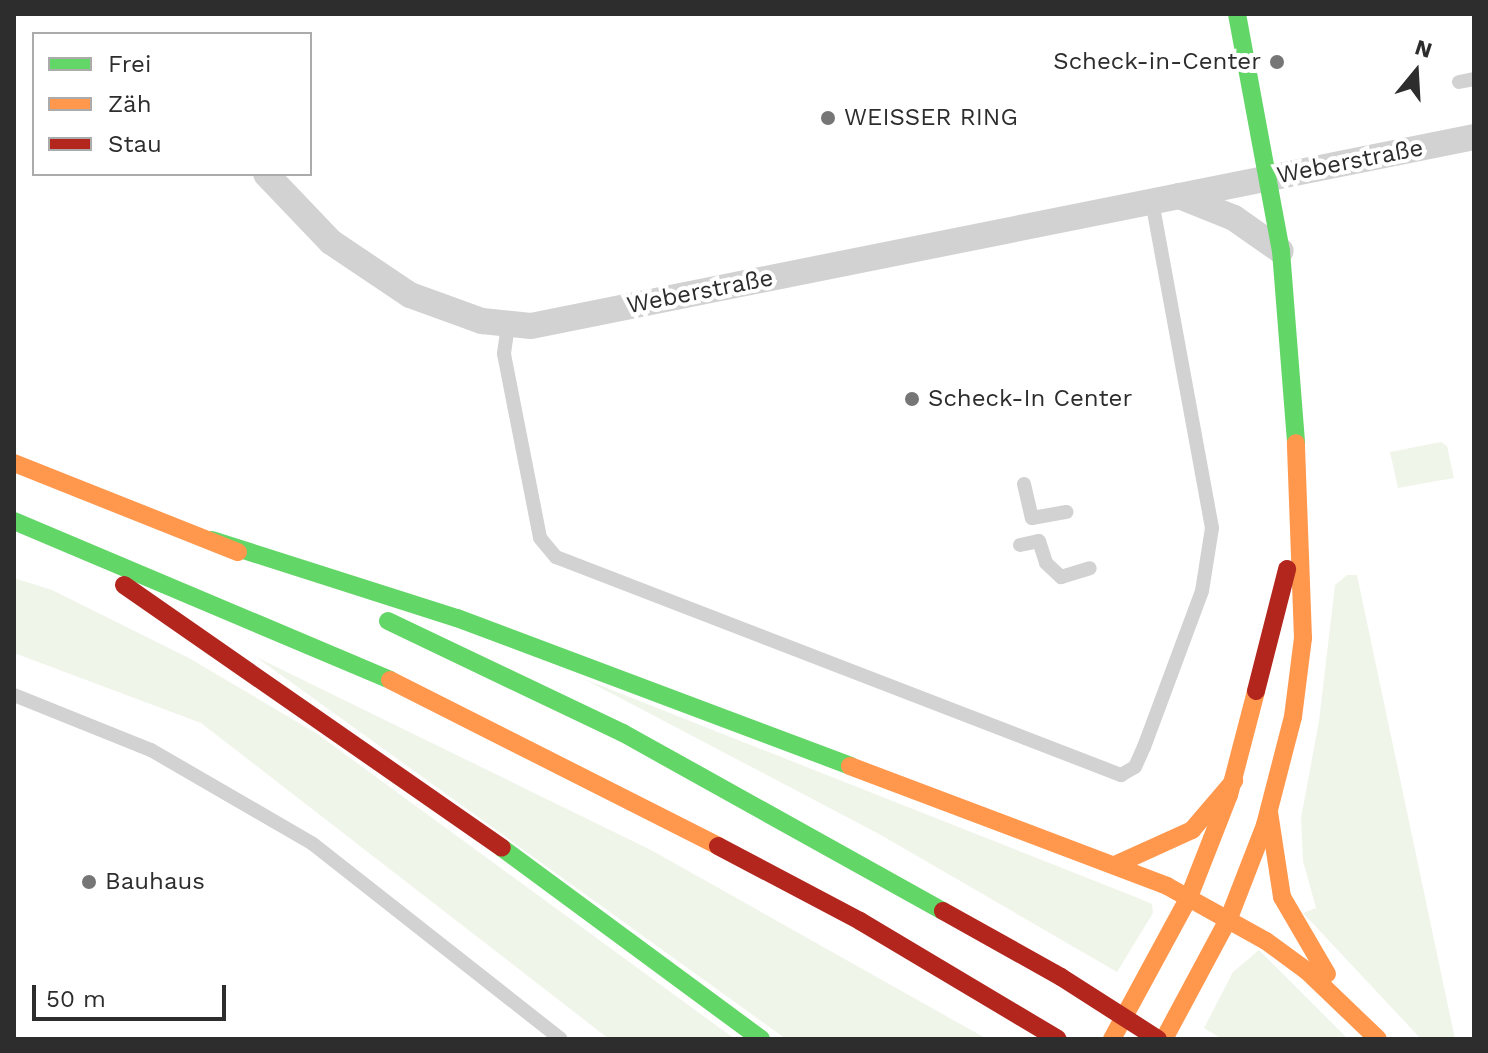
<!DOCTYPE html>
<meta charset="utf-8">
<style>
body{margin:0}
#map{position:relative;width:1488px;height:1053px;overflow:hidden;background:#fff;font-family:"Work Sans",sans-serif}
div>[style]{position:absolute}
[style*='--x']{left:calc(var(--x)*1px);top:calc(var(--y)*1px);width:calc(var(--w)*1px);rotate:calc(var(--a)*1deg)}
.green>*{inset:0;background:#f0f5ea}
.lane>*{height:14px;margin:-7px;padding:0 7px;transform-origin:7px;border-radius:7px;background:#d2d2d2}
.street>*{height:26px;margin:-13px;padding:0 13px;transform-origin:13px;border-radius:13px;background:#d2d2d2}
.fast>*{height:18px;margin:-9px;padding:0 9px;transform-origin:9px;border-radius:9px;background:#63d668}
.slow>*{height:18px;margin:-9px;padding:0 9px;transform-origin:9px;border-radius:9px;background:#ff974d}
.jam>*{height:18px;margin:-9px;padding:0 9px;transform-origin:9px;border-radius:9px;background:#b3261e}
.jam-bridge>*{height:18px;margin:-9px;padding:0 9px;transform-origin:9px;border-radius:9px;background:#b3261e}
.dots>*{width:22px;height:22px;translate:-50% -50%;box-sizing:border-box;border:4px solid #fff;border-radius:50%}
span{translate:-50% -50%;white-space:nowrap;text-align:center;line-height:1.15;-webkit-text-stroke:8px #fff;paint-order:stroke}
.poi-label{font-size:24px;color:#2d2d2d}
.right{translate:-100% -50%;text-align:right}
.left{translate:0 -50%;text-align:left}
.street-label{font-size:24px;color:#2d2d2d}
.frame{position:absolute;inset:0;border:16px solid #2d2d2d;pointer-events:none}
.legend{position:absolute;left:32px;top:32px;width:280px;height:144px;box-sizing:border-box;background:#fff;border:2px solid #ababab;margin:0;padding:10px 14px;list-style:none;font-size:24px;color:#2d2d2d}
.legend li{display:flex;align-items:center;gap:16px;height:40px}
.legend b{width:40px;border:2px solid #ababab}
.north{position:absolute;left:1376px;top:32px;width:80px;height:80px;-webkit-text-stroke:6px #fff;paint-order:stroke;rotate:18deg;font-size:22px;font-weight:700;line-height:32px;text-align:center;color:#2d2d2d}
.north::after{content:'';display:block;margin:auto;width:28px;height:36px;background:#2d2d2d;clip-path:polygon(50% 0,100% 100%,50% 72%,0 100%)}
.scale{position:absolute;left:32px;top:985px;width:194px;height:36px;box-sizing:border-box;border:4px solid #2d2d2d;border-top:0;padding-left:10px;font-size:24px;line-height:28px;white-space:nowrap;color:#2d2d2d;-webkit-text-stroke:6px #fff;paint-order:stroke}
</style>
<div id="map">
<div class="green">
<i style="clip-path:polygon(1441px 442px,1447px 446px,1454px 478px,1398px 488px,1390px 452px)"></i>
<i style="clip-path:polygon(1347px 575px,1357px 575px,1455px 1039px,1421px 1039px,1303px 913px,1316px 908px,1303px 861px,1301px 818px,1319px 721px,1335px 585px)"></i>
<i style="clip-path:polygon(14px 578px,52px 590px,189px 658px,316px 733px,735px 1039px,609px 1039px,201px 723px,14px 653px)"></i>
<i style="clip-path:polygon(256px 657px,651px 850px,987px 1039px,786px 1039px)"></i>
<i style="clip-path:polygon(584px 679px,1143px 900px,1152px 904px,1153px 913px,1117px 972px,879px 834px)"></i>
<i style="clip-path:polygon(1259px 950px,1348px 1039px,1222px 1039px,1204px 1028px,1233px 972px)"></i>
</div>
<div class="lane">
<i style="--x:1459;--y:82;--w:15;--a:-11"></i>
<i style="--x:508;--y:325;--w:29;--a:98"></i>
<i style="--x:504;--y:354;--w:187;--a:78.9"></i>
<i style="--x:540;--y:538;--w:25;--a:50"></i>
<i style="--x:556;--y:557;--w:606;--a:21.1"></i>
<i style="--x:1121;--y:775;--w:16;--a:-30"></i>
<i style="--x:1135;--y:767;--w:22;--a:-66"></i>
<i style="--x:1144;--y:747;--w:166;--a:-69.6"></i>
<i style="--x:1202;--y:591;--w:64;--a:-81"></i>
<i style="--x:1212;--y:528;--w:332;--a:-100.4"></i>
<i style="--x:1024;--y:484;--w:35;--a:77"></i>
<i style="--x:1032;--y:518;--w:35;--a:-10"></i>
<i style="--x:1020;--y:545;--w:19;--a:-12"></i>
<i style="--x:1039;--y:541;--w:23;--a:72"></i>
<i style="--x:1046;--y:563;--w:21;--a:43"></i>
<i style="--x:1061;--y:577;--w:30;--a:-17"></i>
<i style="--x:14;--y:695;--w:148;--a:21.9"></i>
<i style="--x:151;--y:750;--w:187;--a:30.1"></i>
<i style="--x:313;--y:844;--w:315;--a:38.2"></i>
</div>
<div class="street">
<i style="--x:266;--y:174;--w:94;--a:46.3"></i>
<i style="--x:331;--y:242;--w:95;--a:33.9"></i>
<i style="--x:410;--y:295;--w:77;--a:19.9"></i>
<i style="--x:482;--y:321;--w:49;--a:5.8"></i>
<i style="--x:531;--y:326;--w:962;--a:-11.33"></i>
<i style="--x:1179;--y:196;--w:59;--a:21.8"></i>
<i style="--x:1234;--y:218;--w:57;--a:35.1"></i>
</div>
<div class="fast">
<i style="--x:1237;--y:14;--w:241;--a:79.5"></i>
<i style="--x:1281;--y:251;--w:193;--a:85.5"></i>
<i style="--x:14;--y:521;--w:408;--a:22.9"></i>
<i style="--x:212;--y:540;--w:257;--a:17.7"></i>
<i style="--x:457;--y:618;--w:420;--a:20.6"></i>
<i style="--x:388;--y:621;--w:260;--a:25.5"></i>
<i style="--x:623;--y:733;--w:366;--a:29.1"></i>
<i style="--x:502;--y:848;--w:322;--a:36.4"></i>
</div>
<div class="slow">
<i style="--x:14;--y:463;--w:241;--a:21.7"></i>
<i style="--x:390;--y:680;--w:368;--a:26.8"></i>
<i style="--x:850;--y:766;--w:339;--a:20.7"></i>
<i style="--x:1167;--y:886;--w:113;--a:29.1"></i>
<i style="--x:1266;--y:941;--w:51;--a:36.2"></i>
<i style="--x:1307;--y:971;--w:98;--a:43.8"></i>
<i style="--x:1269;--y:812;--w:86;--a:81.3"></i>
<i style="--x:1282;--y:897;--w:89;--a:59.7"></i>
<i style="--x:1115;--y:865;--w:85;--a:-24.4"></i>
<i style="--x:1192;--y:830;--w:65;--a:-49.4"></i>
<i style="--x:1112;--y:1039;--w:162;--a:-61.5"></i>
<i style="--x:1189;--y:897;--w:110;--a:-68.6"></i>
<i style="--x:1229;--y:795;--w:107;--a:-75.4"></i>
<i style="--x:1164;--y:1039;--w:137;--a:-61.8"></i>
<i style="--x:1229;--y:918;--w:100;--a:-68.8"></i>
<i style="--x:1265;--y:825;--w:112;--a:-75.5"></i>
<i style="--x:1293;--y:717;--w:80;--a:-82.8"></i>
<i style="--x:1303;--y:638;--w:195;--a:-92.1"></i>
</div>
<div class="jam">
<i style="--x:124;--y:585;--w:460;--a:34.8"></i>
<i style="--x:1256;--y:691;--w:126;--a:-75.7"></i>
<i style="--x:718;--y:846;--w:161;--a:27.8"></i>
<i style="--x:860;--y:921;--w:230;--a:30.8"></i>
<i style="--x:943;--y:911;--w:135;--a:29.2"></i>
</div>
<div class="jam-bridge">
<i style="--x:1061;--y:977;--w:115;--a:32.6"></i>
</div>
<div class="dots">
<i style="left:1277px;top:62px;background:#767676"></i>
<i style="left:828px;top:118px;background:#767676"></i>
<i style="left:912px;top:399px;background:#767676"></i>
<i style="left:89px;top:882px;background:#767676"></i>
</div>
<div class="poi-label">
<span class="right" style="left:1261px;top:62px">Scheck-in-Center</span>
<span class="left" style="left:844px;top:118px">WEISSER RING</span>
<span class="left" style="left:928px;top:399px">Scheck-In Center</span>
<span class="left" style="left:105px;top:882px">Bauhaus</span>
</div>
<div class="street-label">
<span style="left:1350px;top:162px;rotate:-11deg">Weberstraße</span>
<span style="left:700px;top:292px;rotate:-11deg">Weberstraße</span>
</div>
<div class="frame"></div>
<ul class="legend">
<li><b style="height:10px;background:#63d668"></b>Frei</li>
<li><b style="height:10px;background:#ff974d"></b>Zäh</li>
<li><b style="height:10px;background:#b3261e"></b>Stau</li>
</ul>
<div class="north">N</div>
<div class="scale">50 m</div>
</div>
